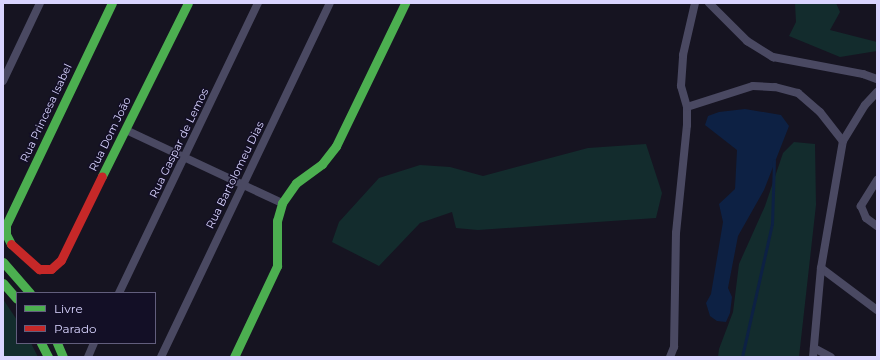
<!DOCTYPE html>
<meta charset="utf-8">
<style>
body{margin:0}
#map{position:relative;width:880px;height:360px;overflow:hidden;background:#161421;font-family:Montserrat,sans-serif}
div>[style]{position:absolute}
[style*='--x']{left:calc(var(--x)*1px);top:calc(var(--y)*1px);width:calc(var(--w)*1px);rotate:calc(var(--a)*1deg)}
.green>*{inset:0;background:#132c2d}
.water>*{inset:0;background:#0d2144}
.stream>*{height:2.5px;margin:-1.25px;padding:0 1.25px;transform-origin:1.25px;border-radius:1.25px;background:#0d2144}
.street>*{height:8px;margin:-4px;padding:0 4px;transform-origin:4px;border-radius:4px;background:#4a4962}
.fast>*{height:9px;margin:-4.5px;padding:0 4.5px;transform-origin:4.5px;border-radius:4.5px;background:#4caf50}
.jam>*{height:9px;margin:-4.5px;padding:0 4.5px;transform-origin:4.5px;border-radius:4.5px;background:#c62828}
span{translate:-50% -50%;white-space:nowrap;text-align:center;line-height:1.15;-webkit-text-stroke:3px #130f26;paint-order:stroke}
.street-label{font-size:11px;color:#d9d4ff}
.frame{position:absolute;inset:0;border:4px solid #d9d4ff;pointer-events:none}
.legend{position:absolute;left:16px;top:292px;width:140px;height:52px;box-sizing:border-box;background:#130f26;border:1px solid #625e7d;margin:0;padding:5px 7px;list-style:none;font-size:12px;color:#d9d4ff}
.legend li{display:flex;align-items:center;gap:8px;height:20px}
.legend b{width:20px;border:1px solid #625e7d}
</style>
<div id="map">
<div class="green">
<i style="clip-path:polygon(795px 3px,836px 3px,840px 12px,830px 30px,877px 42px,877px 51px,840px 57px,789px 36px,796px 22px)"></i>
<i style="clip-path:polygon(794px 142px,815px 144px,816px 205px,799px 357px,718px 357px,719px 349px,733px 312px,739px 264px,765px 206px,783px 153px)"></i>
<i style="clip-path:polygon(646px 144px,662px 193px,656px 218px,478px 230px,456px 228px,452px 212px,420px 223px,379px 266px,332px 242px,339px 222px,379px 178px,420px 165px,450px 167px,483px 176px,588px 148px)"></i>
<i style="clip-path:polygon(3px 299px,17px 320px,17px 343px,31px 343px,38px 357px,3px 357px)"></i>
</div>
<div class="water">
<i style="clip-path:polygon(745px 109px,781px 115px,789px 126px,764px 190px,738px 236px,728px 288px,732px 297px,730px 313px,726px 322px,717px 321px,710px 316px,706px 303px,711px 294px,723px 222px,719px 204px,735px 189px,737px 150px,705px 125px,708px 116px,719px 112px)"></i>
</div>
<div class="stream">
<i style="--x:742;--y:357;--w:136;--a:-77.3"></i>
<i style="--x:772;--y:224;--w:63;--a:-88.2"></i>
</div>
<div class="street">
<i style="--x:709;--y:3;--w:54;--a:45"></i>
<i style="--x:747;--y:41;--w:31;--a:32"></i>
<i style="--x:773;--y:57;--w:92;--a:10.7"></i>
<i style="--x:863;--y:74;--w:15;--a:20"></i>
<i style="--x:3;--y:81;--w:86;--a:-64.6"></i>
<i style="--x:687;--y:107;--w:69;--a:-17.7"></i>
<i style="--x:753;--y:86;--w:22;--a:3"></i>
<i style="--x:775;--y:87;--w:24;--a:15"></i>
<i style="--x:798;--y:93;--w:29;--a:41"></i>
<i style="--x:820;--y:112;--w:37;--a:52"></i>
<i style="--x:126;--y:130;--w:172;--a:25.1"></i>
<i style="--x:877;--y:180;--w:31;--a:122"></i>
<i style="--x:861;--y:206;--w:13;--a:67"></i>
<i style="--x:866;--y:218;--w:14;--a:36"></i>
<i style="--x:821;--y:268;--w:70;--a:36.9"></i>
<i style="--x:119;--y:293;--w:322;--a:-64.4"></i>
<i style="--x:814;--y:348;--w:19;--a:28"></i>
<i style="--x:88;--y:357;--w:15;--a:-67"></i>
<i style="--x:161;--y:357;--w:392;--a:-64.5"></i>
<i style="--x:670;--y:357;--w:11;--a:-68"></i>
<i style="--x:674;--y:347;--w:114;--a:-89"></i>
<i style="--x:676;--y:233;--w:109;--a:-84.2"></i>
<i style="--x:687;--y:125;--w:18;--a:-90"></i>
<i style="--x:687;--y:107;--w:22;--a:-106"></i>
<i style="--x:681;--y:86;--w:31;--a:-86"></i>
<i style="--x:683;--y:55;--w:53;--a:-77"></i>
<i style="--x:813;--y:357;--w:89;--a:-84.9"></i>
<i style="--x:821;--y:268;--w:129;--a:-80.2"></i>
<i style="--x:843;--y:141;--w:42;--a:-58.6"></i>
<i style="--x:865;--y:105;--w:18;--a:-47"></i>
</div>
<div class="fast">
<i style="--x:102;--y:176;--w:193;--a:-63.6"></i>
<i style="--x:11;--y:244;--w:11;--a:-117"></i>
<i style="--x:6;--y:234;--w:9;--a:-90"></i>
<i style="--x:6;--y:225;--w:246;--a:-64.5"></i>
<i style="--x:3;--y:262;--w:41;--a:48.9"></i>
<i style="--x:3;--y:283;--w:21;--a:49"></i>
<i style="--x:41;--y:343;--w:16;--a:63"></i>
<i style="--x:57;--y:343;--w:15;--a:67"></i>
<i style="--x:234;--y:357;--w:101;--a:-64.7"></i>
<i style="--x:277;--y:266;--w:45;--a:-90"></i>
<i style="--x:277;--y:221;--w:19;--a:-74"></i>
<i style="--x:282;--y:203;--w:24;--a:-55"></i>
<i style="--x:296;--y:183;--w:32;--a:-36"></i>
<i style="--x:322;--y:164;--w:23;--a:-52"></i>
<i style="--x:336;--y:146;--w:159;--a:-64.2"></i>
</div>
<div class="jam">
<i style="--x:11;--y:244;--w:38;--a:42"></i>
<i style="--x:39;--y:269;--w:12;--a:0"></i>
<i style="--x:51;--y:269;--w:13;--a:-42"></i>
<i style="--x:61;--y:260;--w:93;--a:-64"></i>
</div>
<div class="street-label">
<span style="left:46px;top:113px;rotate:-65deg">Rua Princesa Isabel</span>
<span style="left:110px;top:134px;rotate:-64deg">Rua Dom João</span>
<span style="left:179px;top:143px;rotate:-64deg">Rua Gaspar de Lemos</span>
<span style="left:235px;top:175px;rotate:-64deg">Rua Bartolomeu Dias</span>
</div>
<div class="frame"></div>
<ul class="legend">
<li><b style="height:5px;background:#4caf50"></b>Livre</li>
<li><b style="height:5px;background:#c62828"></b>Parado</li>
</ul>
</div>
